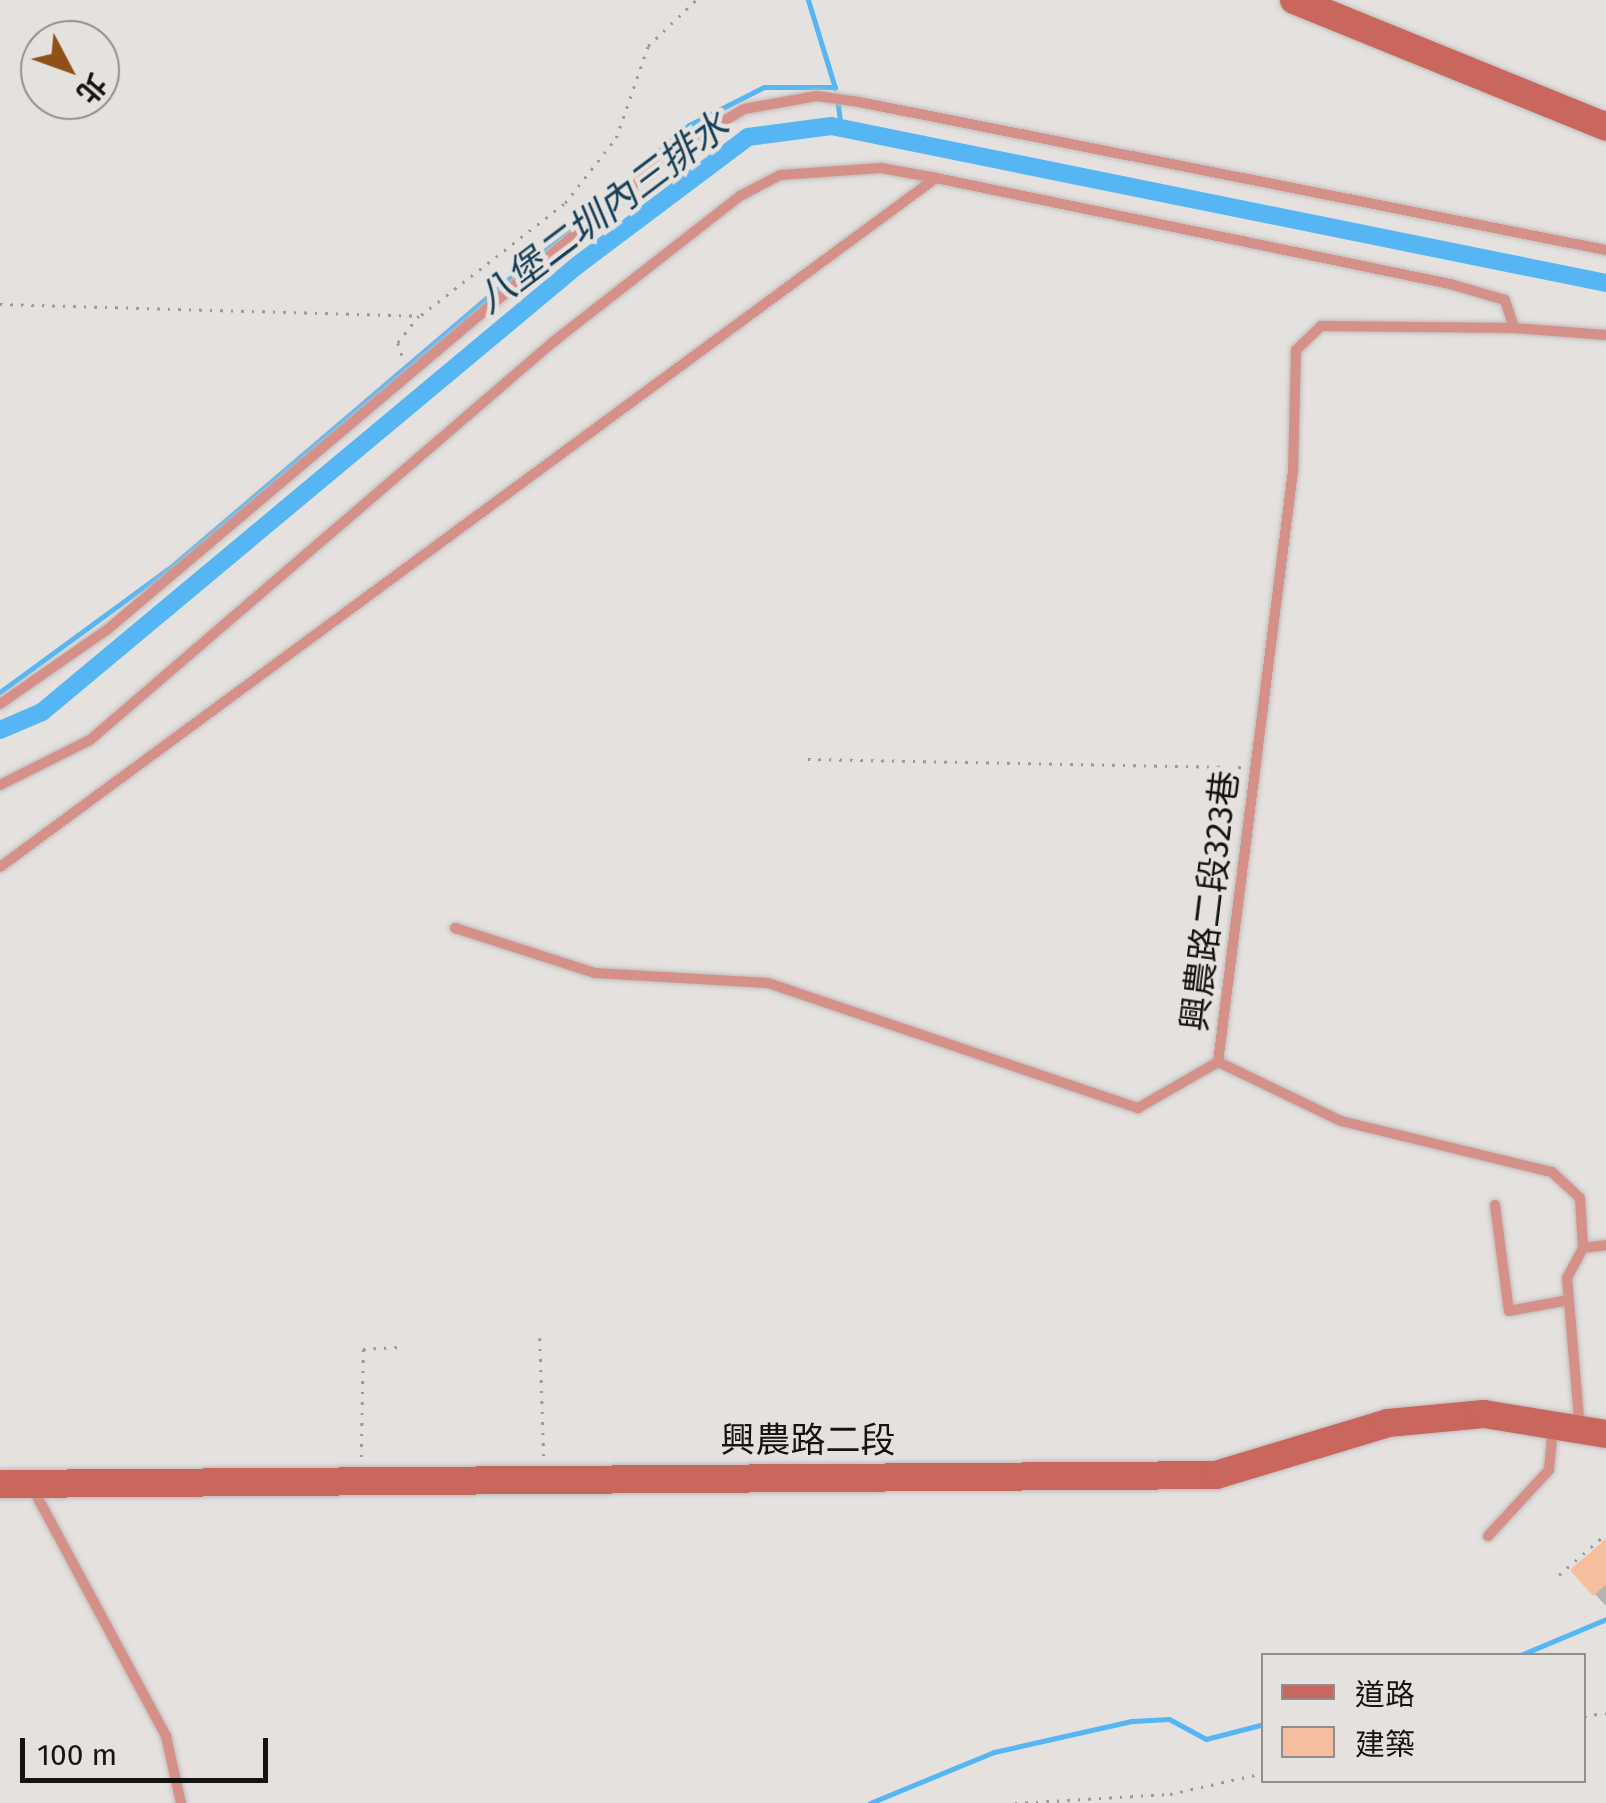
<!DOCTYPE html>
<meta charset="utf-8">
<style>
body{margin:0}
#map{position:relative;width:1606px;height:1803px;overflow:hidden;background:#e4e1df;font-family:"Fira Sans","Noto Sans TC",sans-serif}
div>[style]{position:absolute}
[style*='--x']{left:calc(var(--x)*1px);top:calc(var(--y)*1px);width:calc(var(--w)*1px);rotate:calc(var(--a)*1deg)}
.shadow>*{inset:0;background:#0003}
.stream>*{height:5px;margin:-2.5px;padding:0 2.5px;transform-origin:2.5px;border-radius:2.5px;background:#56b6f4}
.canal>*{height:18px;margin:-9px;padding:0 9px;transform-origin:9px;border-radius:9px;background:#56b6f4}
.building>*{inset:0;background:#f5bf9d}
.path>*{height:2.5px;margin-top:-1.25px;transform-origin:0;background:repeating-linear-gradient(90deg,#9c9998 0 2.5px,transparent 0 10.5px)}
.roads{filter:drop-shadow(0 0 2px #bfbcba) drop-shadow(0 0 2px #bfbcba)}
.lane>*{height:10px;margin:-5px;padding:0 5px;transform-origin:5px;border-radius:5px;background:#d59189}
.secondary>*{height:28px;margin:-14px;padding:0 14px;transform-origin:14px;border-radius:14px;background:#c9665d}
span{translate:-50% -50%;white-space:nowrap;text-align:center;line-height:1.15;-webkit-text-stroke:9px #e4e1df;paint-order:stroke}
.street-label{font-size:35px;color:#151413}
.water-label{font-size:38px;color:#173f59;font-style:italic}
.legend{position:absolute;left:1261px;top:1653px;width:325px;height:130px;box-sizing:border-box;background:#e4e1df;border:2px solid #918f8d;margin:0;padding:12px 18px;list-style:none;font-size:30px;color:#151413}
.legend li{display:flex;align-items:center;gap:20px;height:50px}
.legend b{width:50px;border:2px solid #918f8d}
.north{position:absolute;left:20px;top:20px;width:100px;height:100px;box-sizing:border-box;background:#e4e1df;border:2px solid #918f8d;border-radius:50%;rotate:131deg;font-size:28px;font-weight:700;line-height:40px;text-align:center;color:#151413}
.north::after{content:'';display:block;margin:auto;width:35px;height:45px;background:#8f5116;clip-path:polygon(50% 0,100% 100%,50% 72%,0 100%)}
.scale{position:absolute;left:20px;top:1738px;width:248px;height:45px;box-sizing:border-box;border:5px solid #151413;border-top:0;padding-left:12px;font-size:30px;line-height:35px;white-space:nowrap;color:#151413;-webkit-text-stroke:8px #e4e1df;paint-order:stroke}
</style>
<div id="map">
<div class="shadow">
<i style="clip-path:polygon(1606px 1542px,1606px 1604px,1605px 1605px,1595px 1594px)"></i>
</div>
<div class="stream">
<i style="--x:808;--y:0;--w:92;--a:72.9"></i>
<i style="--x:837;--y:99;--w:29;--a:82"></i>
<i style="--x:0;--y:692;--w:212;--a:-36.2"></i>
<i style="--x:171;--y:567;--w:681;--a:-40.47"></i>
<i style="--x:689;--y:125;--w:84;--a:-26.9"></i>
<i style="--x:764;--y:87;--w:71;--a:0"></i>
<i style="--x:1518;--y:1656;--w:95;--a:-22.8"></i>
<i style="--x:870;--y:1803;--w:134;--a:-22.4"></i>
<i style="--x:994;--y:1752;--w:141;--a:-12.7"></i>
<i style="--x:1132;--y:1721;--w:37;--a:-3"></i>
<i style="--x:1169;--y:1719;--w:42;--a:28.4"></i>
<i style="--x:1206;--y:1739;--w:60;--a:-14.5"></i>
</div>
<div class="canal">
<i style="--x:0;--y:730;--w:46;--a:-23.2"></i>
<i style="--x:42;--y:712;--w:699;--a:-39.84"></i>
<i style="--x:579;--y:264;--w:211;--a:-36.9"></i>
<i style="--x:748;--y:137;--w:84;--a:-7.5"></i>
<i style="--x:831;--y:126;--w:791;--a:11.45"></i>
</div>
<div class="building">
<i style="clip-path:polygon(1606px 1539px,1606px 1585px,1593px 1596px,1570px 1570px)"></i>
</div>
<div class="path">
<i style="--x:0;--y:304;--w:419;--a:1.6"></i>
<i style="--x:419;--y:316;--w:34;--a:128"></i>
<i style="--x:398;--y:343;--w:20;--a:72"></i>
<i style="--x:421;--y:315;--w:182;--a:-37.9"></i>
<i style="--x:565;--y:203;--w:83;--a:-51.9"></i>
<i style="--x:616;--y:138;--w:97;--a:-70.8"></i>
<i style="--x:648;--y:46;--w:66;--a:-43.8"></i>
<i style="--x:808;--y:759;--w:435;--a:1.1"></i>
<i style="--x:540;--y:1338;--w:119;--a:88.1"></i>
<i style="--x:361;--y:1457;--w:108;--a:-88.9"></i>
<i style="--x:363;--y:1349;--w:36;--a:-3"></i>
<i style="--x:1559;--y:1575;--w:62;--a:-41.1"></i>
<i style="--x:1584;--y:1716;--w:22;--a:-8"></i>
<i style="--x:1015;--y:1803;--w:155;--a:-3.3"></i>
<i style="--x:1170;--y:1794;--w:96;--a:-12.6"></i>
</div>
<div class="roads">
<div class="lane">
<i style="--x:1514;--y:328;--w:193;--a:-179.4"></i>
<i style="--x:1321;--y:326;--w:35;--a:136"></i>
<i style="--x:1296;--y:350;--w:121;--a:91.4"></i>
<i style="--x:1293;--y:471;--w:596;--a:97.23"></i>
<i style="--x:1218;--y:1062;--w:136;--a:25.6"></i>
<i style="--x:1341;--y:1121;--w:217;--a:13.6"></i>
<i style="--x:1552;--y:1172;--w:38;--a:43"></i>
<i style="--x:1580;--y:1198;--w:50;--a:86.6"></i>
<i style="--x:1583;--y:1248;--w:34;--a:118"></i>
<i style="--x:1567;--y:1278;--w:152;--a:85.1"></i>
<i style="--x:0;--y:704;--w:131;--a:-34.8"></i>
<i style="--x:108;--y:629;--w:737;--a:-40.21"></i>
<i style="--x:671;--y:153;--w:85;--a:-31.1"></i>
<i style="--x:744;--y:109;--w:74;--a:-10.1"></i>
<i style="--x:817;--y:96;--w:42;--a:8.1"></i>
<i style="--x:859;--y:102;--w:762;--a:11.21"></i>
<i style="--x:0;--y:785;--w:101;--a:-26.6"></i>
<i style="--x:90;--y:740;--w:611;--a:-40.68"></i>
<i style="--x:553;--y:342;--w:237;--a:-38"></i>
<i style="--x:740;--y:196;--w:45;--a:-27.7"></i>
<i style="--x:780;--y:175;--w:101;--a:-4"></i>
<i style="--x:881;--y:168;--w:56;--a:10.3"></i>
<i style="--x:936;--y:178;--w:525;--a:11.65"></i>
<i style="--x:1450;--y:284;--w:57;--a:16.2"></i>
<i style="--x:1505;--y:300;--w:29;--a:72"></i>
<i style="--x:1514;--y:328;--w:92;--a:4.4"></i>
<i style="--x:0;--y:867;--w:1162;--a:-36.36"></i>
<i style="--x:455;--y:928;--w:147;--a:17.8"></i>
<i style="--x:595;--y:973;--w:173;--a:3.3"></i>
<i style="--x:768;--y:983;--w:391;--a:18.7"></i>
<i style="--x:1138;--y:1108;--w:92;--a:-29.9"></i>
<i style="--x:1495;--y:1205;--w:107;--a:82.5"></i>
<i style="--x:1509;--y:1311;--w:61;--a:-10.4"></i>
<i style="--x:1583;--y:1248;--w:23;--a:-7"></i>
<i style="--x:33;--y:1489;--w:281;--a:61.7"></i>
<i style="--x:166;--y:1736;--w:69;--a:77.4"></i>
<i style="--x:1488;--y:1536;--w:90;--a:-47.3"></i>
<i style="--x:1549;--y:1470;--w:44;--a:-84.8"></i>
</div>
<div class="secondary">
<i style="--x:1294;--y:0;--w:337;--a:22.1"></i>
<i style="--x:0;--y:1484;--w:1216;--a:-0.42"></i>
<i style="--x:1216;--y:1475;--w:180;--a:-16.8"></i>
<i style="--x:1388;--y:1423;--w:96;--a:-5.4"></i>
<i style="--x:1484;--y:1414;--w:124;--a:9.3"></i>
</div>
</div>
<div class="street-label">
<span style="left:1210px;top:901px;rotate:-83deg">興農路二段323巷</span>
<span style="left:808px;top:1440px">興農路二段</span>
</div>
<div class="water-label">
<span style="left:603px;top:213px;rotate:-37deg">八堡二圳內三排水</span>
</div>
<ul class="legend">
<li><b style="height:12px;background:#c9665d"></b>道路</li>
<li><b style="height:28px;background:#f5bf9d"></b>建築</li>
</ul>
<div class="north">北</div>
<div class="scale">100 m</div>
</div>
